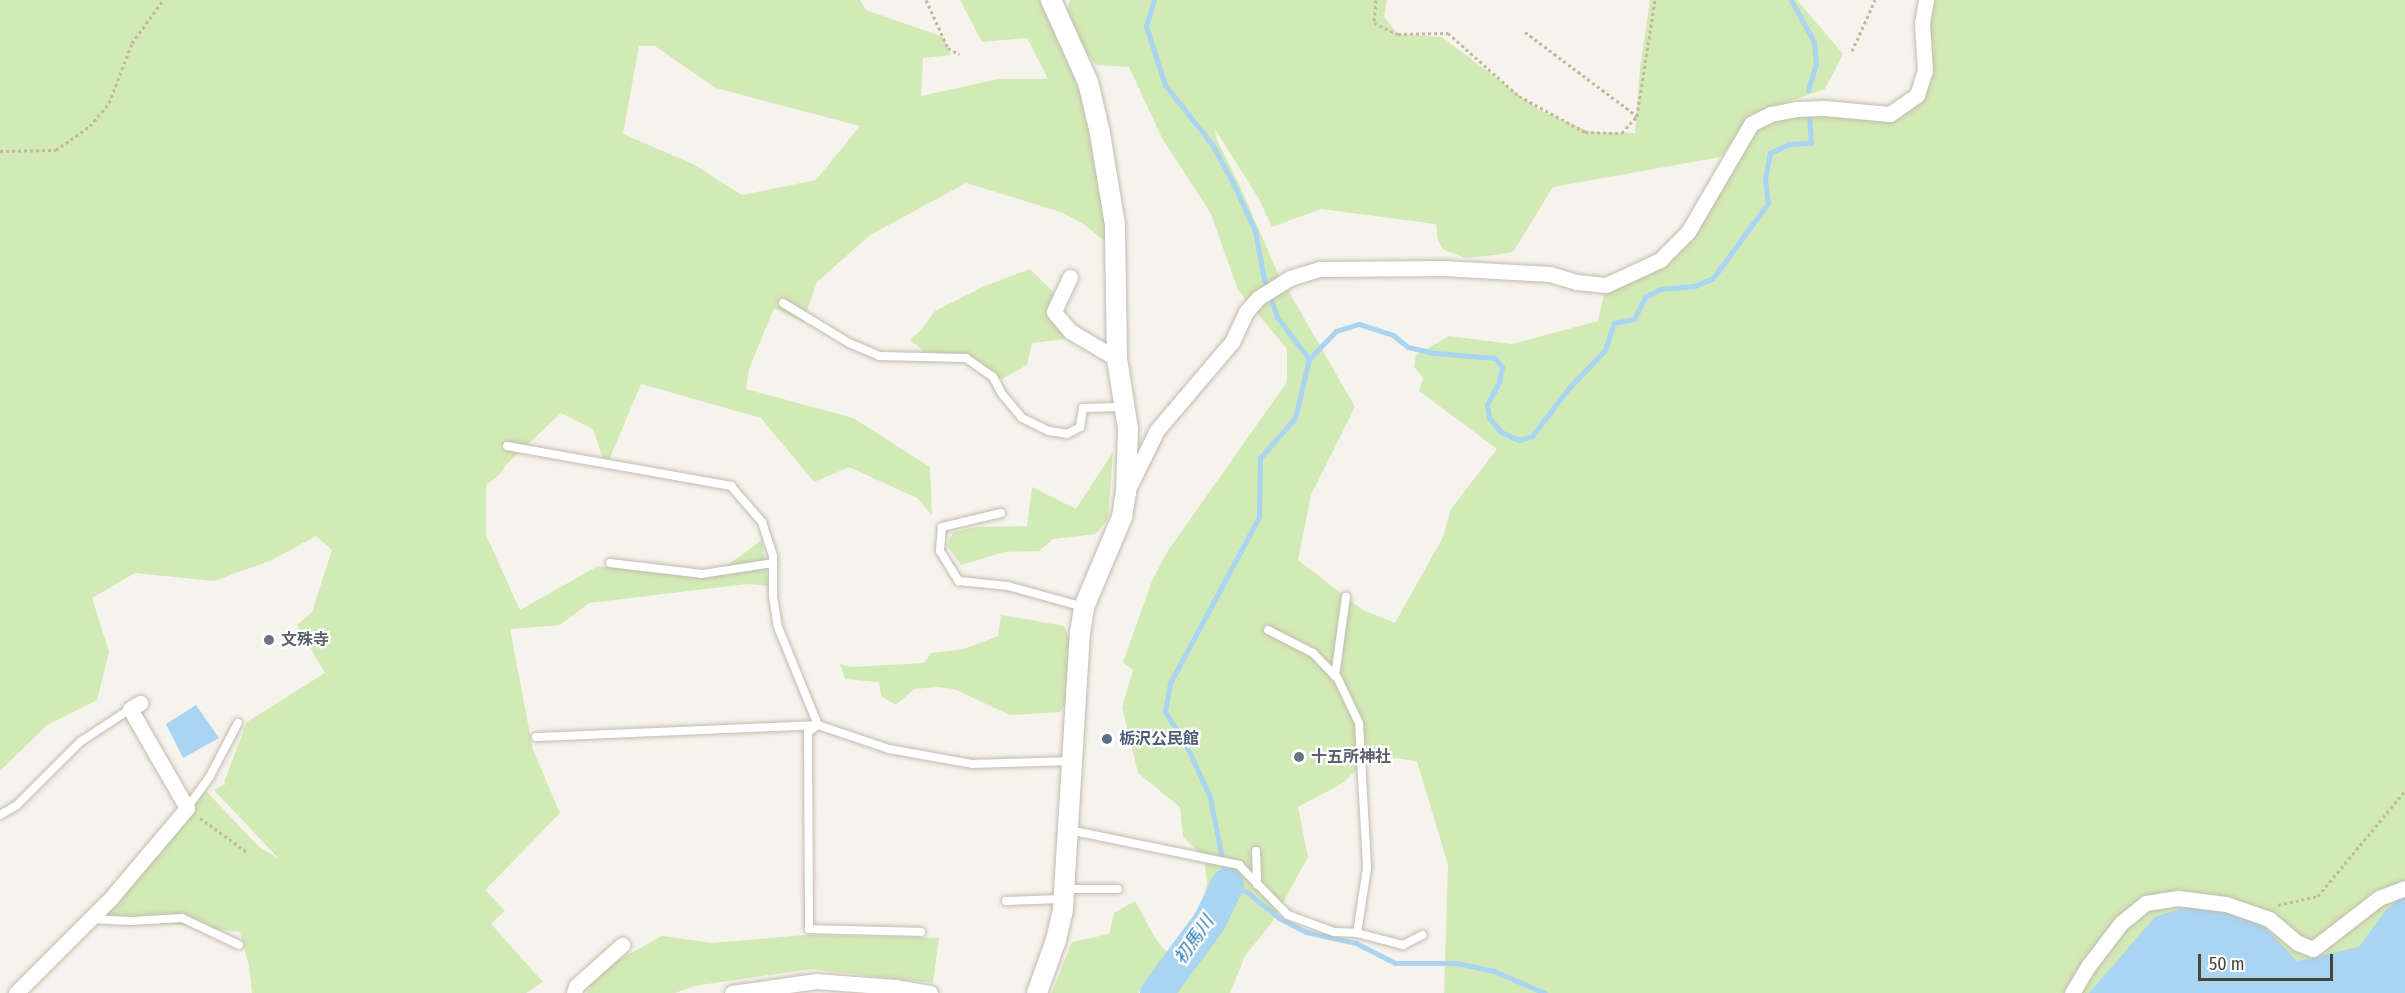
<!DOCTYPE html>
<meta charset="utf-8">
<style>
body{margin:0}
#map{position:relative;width:2405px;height:993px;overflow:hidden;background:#f6f3ec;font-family:"Fira Sans Condensed","Noto Sans JP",sans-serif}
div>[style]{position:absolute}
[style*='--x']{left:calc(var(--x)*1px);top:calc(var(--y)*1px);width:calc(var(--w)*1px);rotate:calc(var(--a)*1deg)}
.green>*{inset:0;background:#d2eab5}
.water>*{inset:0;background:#a9d4f2}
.stream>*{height:5px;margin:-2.5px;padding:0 2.5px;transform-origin:2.5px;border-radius:2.5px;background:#a9d4f2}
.river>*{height:33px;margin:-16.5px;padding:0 16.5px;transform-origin:16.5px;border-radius:16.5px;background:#a9d4f2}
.path>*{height:3px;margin-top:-1.5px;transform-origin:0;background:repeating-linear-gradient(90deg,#c4b79f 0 3px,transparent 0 6px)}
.roads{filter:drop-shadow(0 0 2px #c2bbae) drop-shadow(0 0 2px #c2bbae)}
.service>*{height:8px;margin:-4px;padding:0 4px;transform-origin:4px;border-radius:4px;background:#fff}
.minor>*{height:15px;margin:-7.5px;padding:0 7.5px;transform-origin:7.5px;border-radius:7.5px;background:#fff}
.tertiary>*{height:20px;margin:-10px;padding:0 10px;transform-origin:10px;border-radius:10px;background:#fff}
.dots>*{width:16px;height:16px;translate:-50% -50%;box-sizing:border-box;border:3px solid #fff;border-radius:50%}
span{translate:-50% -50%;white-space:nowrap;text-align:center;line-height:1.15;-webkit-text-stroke:4.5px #fff;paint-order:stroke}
.worship-label{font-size:16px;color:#5b616d;font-weight:700}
.left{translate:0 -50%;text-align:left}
.service-label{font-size:16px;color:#4e5e75;font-weight:700}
.water-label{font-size:18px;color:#2e7ab2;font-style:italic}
.scale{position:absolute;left:2198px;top:954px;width:135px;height:27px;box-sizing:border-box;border:3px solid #4b4439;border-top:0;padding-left:8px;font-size:18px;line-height:21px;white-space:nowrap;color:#4b4439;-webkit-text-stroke:4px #fff;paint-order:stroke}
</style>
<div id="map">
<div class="green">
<i style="clip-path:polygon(evenodd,0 0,860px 0,866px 10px,943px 37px,951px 55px,923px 58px,921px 96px,998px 79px,1048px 79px,1027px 38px,982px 42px,960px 0,1040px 0,1058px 37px,1082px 99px,1110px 246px,1085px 225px,1061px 212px,966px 183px,870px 235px,817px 282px,803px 322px,774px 308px,749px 369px,746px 389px,853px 418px,930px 467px,932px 515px,917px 498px,849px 467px,814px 482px,761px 418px,641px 384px,606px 467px,593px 429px,561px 413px,506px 465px,499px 475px,486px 485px,486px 535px,520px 610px,598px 566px,666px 574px,717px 573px,762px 540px,768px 586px,747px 584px,589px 603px,560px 625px,510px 629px,533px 750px,560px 813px,485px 890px,505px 911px,491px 924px,543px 982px,526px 993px,252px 993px,249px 966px,240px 932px,99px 916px,177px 816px,206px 791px,259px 847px,279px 859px,214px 790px,226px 784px,224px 782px,247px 722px,325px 673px,297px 625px,312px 612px,332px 550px,316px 536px,272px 560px,214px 581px,135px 573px,92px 598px,109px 652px,97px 700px,47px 725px,0 771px,0 0,639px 46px,655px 46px,716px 88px,860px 126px,816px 180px,742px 195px,693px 164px,623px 134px,639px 46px)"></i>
<i style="clip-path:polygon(1070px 0,1387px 0,1384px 17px,1398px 34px,1442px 37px,1539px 110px,1591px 132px,1635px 133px,1640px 69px,1650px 0,1797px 0,1843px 54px,1825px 89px,1752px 114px,1721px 157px,1553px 187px,1513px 252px,1496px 255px,1466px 258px,1444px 250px,1438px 241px,1436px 224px,1321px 209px,1272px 227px,1259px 199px,1215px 129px,1217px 140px,1239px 184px,1276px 269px,1355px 407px,1311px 495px,1298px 560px,1363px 610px,1395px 623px,1443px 537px,1451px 509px,1497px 449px,1419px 391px,1423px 378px,1414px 367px,1416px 355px,1449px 336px,1512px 344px,1598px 321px,1606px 286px,1660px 260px,1711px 195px,1751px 124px,1780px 113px,1890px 114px,1917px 95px,1928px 0,2405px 0,2405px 993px,1444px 993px,1448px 865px,1417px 761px,1371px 755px,1343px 783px,1298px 807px,1308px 857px,1273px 921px,1245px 956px,1230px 993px,1143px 993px,1191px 934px,1202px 909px,1207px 883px,1204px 857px,1183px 837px,1180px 807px,1138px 773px,1122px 707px,1133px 670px,1123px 662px,1152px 581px,1167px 552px,1287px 382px,1287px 349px,1238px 290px,1211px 214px,1162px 138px,1129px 67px,1096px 65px,1071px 31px,1066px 14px)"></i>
<i style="clip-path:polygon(1030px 269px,1055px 294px,1047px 310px,1065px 339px,1032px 343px,1027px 365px,1002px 379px,965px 355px,930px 356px,910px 340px,922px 329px,935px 311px,987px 285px)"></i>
<i style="clip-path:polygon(1113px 452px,1108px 519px,1096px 534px,1053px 539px,1039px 551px,1004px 552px,961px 565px,947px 545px,953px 532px,976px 527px,1027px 526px,1032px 487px,1076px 509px)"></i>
<i style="clip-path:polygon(1001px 615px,1064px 626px,1071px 643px,1069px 698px,1060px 712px,1010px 715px,954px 689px,937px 687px,914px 689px,896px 705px,881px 696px,879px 682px,845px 679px,840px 664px,851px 667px,924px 663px,931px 653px,964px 649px,998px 636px)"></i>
<i style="clip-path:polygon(1135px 901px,1155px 938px,1168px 954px,1138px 993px,1052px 993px,1072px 942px,1109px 934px,1114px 913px)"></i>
<i style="clip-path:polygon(804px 935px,939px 938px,933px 983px,811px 969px,694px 986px,675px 993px,587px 993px,597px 972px,662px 936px,713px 943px)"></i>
</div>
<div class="water">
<i style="clip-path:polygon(196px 705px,219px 738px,183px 758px,166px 724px)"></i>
<i style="clip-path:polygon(2405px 893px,2405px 993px,2089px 993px,2155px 917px,2202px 902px,2255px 917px,2297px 961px,2359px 947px,2385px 911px)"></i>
</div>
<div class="stream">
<i style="--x:1154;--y:0;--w:27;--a:107"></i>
<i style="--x:1146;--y:26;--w:62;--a:72.1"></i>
<i style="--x:1165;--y:85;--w:75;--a:51.5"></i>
<i style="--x:1212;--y:144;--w:44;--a:61.7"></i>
<i style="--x:1233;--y:183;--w:53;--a:65.4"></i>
<i style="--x:1255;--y:231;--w:49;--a:79.4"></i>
<i style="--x:1264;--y:279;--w:40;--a:71.1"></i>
<i style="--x:1277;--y:317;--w:53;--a:52.7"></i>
<i style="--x:1791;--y:0;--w:48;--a:61.3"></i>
<i style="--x:1814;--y:42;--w:22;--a:85"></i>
<i style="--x:1816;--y:64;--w:27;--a:107"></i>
<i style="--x:1545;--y:993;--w:56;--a:-156.7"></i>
<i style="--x:1494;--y:971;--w:38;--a:-168"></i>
<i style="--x:1457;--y:963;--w:62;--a:180"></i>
<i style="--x:1395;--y:963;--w:44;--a:-152.9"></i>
<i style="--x:1356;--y:943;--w:51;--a:-167.6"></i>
<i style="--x:1306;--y:932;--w:30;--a:-153"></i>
<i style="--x:1279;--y:918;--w:41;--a:-140.9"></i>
<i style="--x:1247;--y:892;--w:22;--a:-158"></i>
<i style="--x:1227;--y:884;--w:89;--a:-101.1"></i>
<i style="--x:1210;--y:797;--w:57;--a:-114.8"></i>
<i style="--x:1186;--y:745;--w:39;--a:-122"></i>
<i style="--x:1165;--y:712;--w:29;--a:-80"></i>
<i style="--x:1170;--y:683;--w:188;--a:-61.8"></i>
<i style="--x:1259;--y:517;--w:59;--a:-89"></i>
<i style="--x:1260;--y:458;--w:53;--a:-48.8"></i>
<i style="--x:1295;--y:418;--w:61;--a:-76.7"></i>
<i style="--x:1309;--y:359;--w:39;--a:-46"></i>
<i style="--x:1336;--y:331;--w:24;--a:-17"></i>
<i style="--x:1359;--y:324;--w:36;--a:18"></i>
<i style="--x:1393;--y:335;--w:19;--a:39"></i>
<i style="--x:1408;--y:347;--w:28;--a:13"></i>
<i style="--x:1435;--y:353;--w:60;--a:4.8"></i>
<i style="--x:1495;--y:358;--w:11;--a:52"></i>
<i style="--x:1502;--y:367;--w:15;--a:101"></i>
<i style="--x:1499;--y:382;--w:26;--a:118"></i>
<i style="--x:1487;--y:405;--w:13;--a:81"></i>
<i style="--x:1489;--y:418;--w:18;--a:49"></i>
<i style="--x:1501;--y:432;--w:20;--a:24"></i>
<i style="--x:1519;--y:440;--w:14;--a:-17"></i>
<i style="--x:1532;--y:436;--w:59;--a:-52.5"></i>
<i style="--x:1568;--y:389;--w:54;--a:-46.5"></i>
<i style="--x:1605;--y:350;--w:28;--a:-72"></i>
<i style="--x:1614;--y:323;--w:20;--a:-11"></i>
<i style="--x:1634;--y:319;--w:25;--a:-63"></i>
<i style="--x:1645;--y:297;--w:18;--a:-27"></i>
<i style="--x:1661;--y:289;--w:34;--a:-5"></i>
<i style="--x:1695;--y:286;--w:20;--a:-24"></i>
<i style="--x:1713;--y:278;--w:93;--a:-53.7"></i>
<i style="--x:1768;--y:203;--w:25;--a:-97"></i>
<i style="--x:1765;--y:178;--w:25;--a:-79"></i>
<i style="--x:1770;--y:153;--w:21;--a:-25"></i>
<i style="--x:1789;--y:144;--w:22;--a:-3"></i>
<i style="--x:1811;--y:143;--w:29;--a:-94"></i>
</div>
<div class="river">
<i style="--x:1156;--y:993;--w:89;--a:-53.6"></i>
<i style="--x:1209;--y:921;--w:41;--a:-64.1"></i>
</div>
<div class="path">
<i style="--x:926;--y:0;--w:53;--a:65.4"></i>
<i style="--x:948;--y:48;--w:13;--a:29"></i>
<i style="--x:1376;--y:0;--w:23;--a:95"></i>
<i style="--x:1374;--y:23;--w:26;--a:25"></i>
<i style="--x:1398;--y:34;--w:50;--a:-1.1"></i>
<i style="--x:1448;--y:33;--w:95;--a:41.6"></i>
<i style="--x:1519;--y:96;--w:75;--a:28.6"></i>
<i style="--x:1585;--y:132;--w:37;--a:2"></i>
<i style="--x:1622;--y:133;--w:23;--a:-49"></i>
<i style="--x:1637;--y:116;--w:117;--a:-81.2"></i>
<i style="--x:1525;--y:32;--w:140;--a:36.9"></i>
<i style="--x:1852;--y:51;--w:56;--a:-65.7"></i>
<i style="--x:0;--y:151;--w:56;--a:-1"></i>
<i style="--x:56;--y:150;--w:42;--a:-35.2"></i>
<i style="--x:90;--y:126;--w:30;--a:-50"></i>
<i style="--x:109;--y:103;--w:64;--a:-69"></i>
<i style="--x:132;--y:43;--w:53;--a:-54.2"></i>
<i style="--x:200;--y:818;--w:58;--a:35.9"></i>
<i style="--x:2278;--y:905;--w:41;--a:-12.7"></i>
<i style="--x:2318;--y:896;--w:136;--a:-50.4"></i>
</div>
<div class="roads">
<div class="service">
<i style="--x:783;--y:303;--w:77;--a:31.2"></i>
<i style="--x:849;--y:343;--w:33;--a:23"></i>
<i style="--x:879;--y:356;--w:87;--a:1.3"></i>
<i style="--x:966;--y:358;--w:33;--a:35"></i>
<i style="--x:993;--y:377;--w:19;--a:62"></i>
<i style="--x:1002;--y:394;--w:31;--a:50"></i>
<i style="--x:1022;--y:418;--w:30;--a:26"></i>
<i style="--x:1049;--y:431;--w:18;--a:9"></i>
<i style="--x:1067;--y:434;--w:15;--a:-28"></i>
<i style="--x:1080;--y:427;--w:19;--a:-81"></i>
<i style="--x:1083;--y:408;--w:40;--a:-1.4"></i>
<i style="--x:507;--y:446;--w:228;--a:10.1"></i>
<i style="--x:731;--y:486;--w:48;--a:49.3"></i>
<i style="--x:762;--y:522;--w:36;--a:72"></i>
<i style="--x:773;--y:556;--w:40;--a:90"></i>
<i style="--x:773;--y:596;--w:31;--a:81"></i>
<i style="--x:778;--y:627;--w:106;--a:67.8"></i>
<i style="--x:818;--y:725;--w:75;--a:18.7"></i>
<i style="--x:889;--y:749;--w:84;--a:10.2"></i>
<i style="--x:972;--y:764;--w:99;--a:-1.7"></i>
<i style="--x:1001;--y:513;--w:61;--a:166.7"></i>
<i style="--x:942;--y:527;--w:24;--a:95"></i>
<i style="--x:940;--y:551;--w:36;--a:58"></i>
<i style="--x:959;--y:581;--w:49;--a:5.8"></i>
<i style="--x:1008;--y:586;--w:78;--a:15.6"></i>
<i style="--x:610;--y:563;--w:93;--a:6.8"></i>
<i style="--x:702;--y:574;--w:72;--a:-8.8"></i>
<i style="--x:1268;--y:630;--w:51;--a:27.1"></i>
<i style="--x:1313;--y:653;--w:36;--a:46"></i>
<i style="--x:1338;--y:679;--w:49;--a:64.5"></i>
<i style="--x:1359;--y:723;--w:145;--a:86.8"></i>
<i style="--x:1367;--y:868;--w:66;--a:98.7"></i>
<i style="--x:1335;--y:676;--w:80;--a:-82.1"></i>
<i style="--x:818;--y:725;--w:12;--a:145"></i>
<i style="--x:808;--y:732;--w:197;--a:89.7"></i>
<i style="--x:809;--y:929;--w:112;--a:1.5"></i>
<i style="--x:536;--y:737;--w:281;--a:-2.4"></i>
<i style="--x:187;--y:808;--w:39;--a:-54"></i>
<i style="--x:210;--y:776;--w:60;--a:-62.2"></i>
<i style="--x:0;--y:815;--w:20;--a:-30"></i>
<i style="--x:17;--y:805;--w:89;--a:-45"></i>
<i style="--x:80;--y:742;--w:60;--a:-33.4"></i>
<i style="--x:1069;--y:830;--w:174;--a:11.6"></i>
<i style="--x:1239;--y:865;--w:70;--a:45.6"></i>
<i style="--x:1288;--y:915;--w:49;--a:20.3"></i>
<i style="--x:1334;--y:932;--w:23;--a:2"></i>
<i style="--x:1357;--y:933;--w:48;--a:14.6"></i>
<i style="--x:1403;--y:945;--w:22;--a:-27"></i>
<i style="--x:1256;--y:851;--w:34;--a:88"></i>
<i style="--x:1066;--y:889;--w:52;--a:0"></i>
<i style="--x:1006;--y:901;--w:55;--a:-2.1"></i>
<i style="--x:92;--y:919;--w:39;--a:3"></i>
<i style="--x:131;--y:921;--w:51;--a:-3.4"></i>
<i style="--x:182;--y:918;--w:63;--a:25.3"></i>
</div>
<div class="minor">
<i style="--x:1070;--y:277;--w:38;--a:115"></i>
<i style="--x:1054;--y:312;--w:25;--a:50"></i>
<i style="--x:1070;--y:331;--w:55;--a:30.8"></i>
<i style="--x:1128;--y:489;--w:66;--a:-63.8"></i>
<i style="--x:1157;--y:430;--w:116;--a:-49.6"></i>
<i style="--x:1232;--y:342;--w:33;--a:-65"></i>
<i style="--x:1246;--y:312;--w:18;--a:-49"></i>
<i style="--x:1258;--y:298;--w:38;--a:-32"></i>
<i style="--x:1290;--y:278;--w:31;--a:-17"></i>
<i style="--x:1320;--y:269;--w:123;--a:-0.5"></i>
<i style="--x:1443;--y:268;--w:107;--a:3.2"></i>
<i style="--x:1550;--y:274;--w:28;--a:17"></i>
<i style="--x:1577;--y:282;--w:29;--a:6"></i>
<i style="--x:1606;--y:285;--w:60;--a:-24.8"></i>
<i style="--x:1660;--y:260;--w:40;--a:-45"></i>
<i style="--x:1688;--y:232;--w:125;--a:-59.7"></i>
<i style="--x:1751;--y:124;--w:22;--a:-27"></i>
<i style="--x:1771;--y:114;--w:25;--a:-11"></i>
<i style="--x:1796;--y:109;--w:28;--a:-2"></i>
<i style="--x:1824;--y:108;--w:66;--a:5.2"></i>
<i style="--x:1890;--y:114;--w:33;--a:-35"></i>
<i style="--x:1917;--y:95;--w:25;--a:-72"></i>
<i style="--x:1925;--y:71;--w:48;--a:-93.6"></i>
<i style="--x:1922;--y:23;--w:23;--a:-80"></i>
<i style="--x:16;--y:993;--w:134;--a:-45"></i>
<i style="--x:111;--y:898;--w:118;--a:-49.8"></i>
<i style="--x:187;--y:808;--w:114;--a:-119.9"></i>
<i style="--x:130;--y:709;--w:12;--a:-31"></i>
<i style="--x:574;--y:993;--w:7;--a:-74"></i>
<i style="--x:576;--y:986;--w:62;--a:-41.7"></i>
<i style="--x:732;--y:993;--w:85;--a:-8.1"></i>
<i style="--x:816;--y:981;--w:79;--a:4.3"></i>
<i style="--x:895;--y:987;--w:36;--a:10"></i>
<i style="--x:2072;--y:993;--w:33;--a:-59"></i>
<i style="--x:2089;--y:965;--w:53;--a:-52.7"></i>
<i style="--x:2121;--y:923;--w:32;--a:-39"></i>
<i style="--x:2146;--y:903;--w:32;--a:-9"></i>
<i style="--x:2178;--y:898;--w:48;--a:7.1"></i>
<i style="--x:2226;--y:904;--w:46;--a:19.2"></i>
<i style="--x:2269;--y:919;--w:38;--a:40"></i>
<i style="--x:2298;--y:943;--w:16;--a:22"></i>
<i style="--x:2313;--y:949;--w:83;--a:-37.7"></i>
<i style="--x:2379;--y:898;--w:28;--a:-21"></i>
</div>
<div class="tertiary">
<i style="--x:1037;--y:993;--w:56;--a:-70.3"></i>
<i style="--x:1056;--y:940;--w:32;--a:-77"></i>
<i style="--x:1063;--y:909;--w:277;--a:-86.5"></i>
<i style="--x:1080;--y:633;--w:26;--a:-81"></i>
<i style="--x:1084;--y:607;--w:98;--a:-67.1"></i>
<i style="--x:1122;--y:517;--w:24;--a:-81"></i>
<i style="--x:1126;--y:493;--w:64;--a:-88.2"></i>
<i style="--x:1128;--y:429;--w:71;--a:-98.9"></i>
<i style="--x:1117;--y:359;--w:134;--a:-90.9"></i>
<i style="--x:1115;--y:225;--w:93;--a:-99.3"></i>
<i style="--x:1100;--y:133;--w:52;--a:-103.2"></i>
<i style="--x:1088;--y:82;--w:90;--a:-114.3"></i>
</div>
</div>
<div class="dots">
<i style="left:269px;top:640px;background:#6b7280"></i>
<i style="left:1107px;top:739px;background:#5c6f8a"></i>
<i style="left:1299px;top:757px;background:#6b7280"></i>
</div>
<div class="worship-label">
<span class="left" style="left:281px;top:640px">文殊寺</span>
<span class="left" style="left:1311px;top:757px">十五所神社</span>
</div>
<div class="service-label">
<span class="left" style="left:1119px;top:739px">栃沢公民館</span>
</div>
<div class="water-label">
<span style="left:1194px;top:940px;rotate:-55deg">初馬川</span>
</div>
<div class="scale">50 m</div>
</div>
